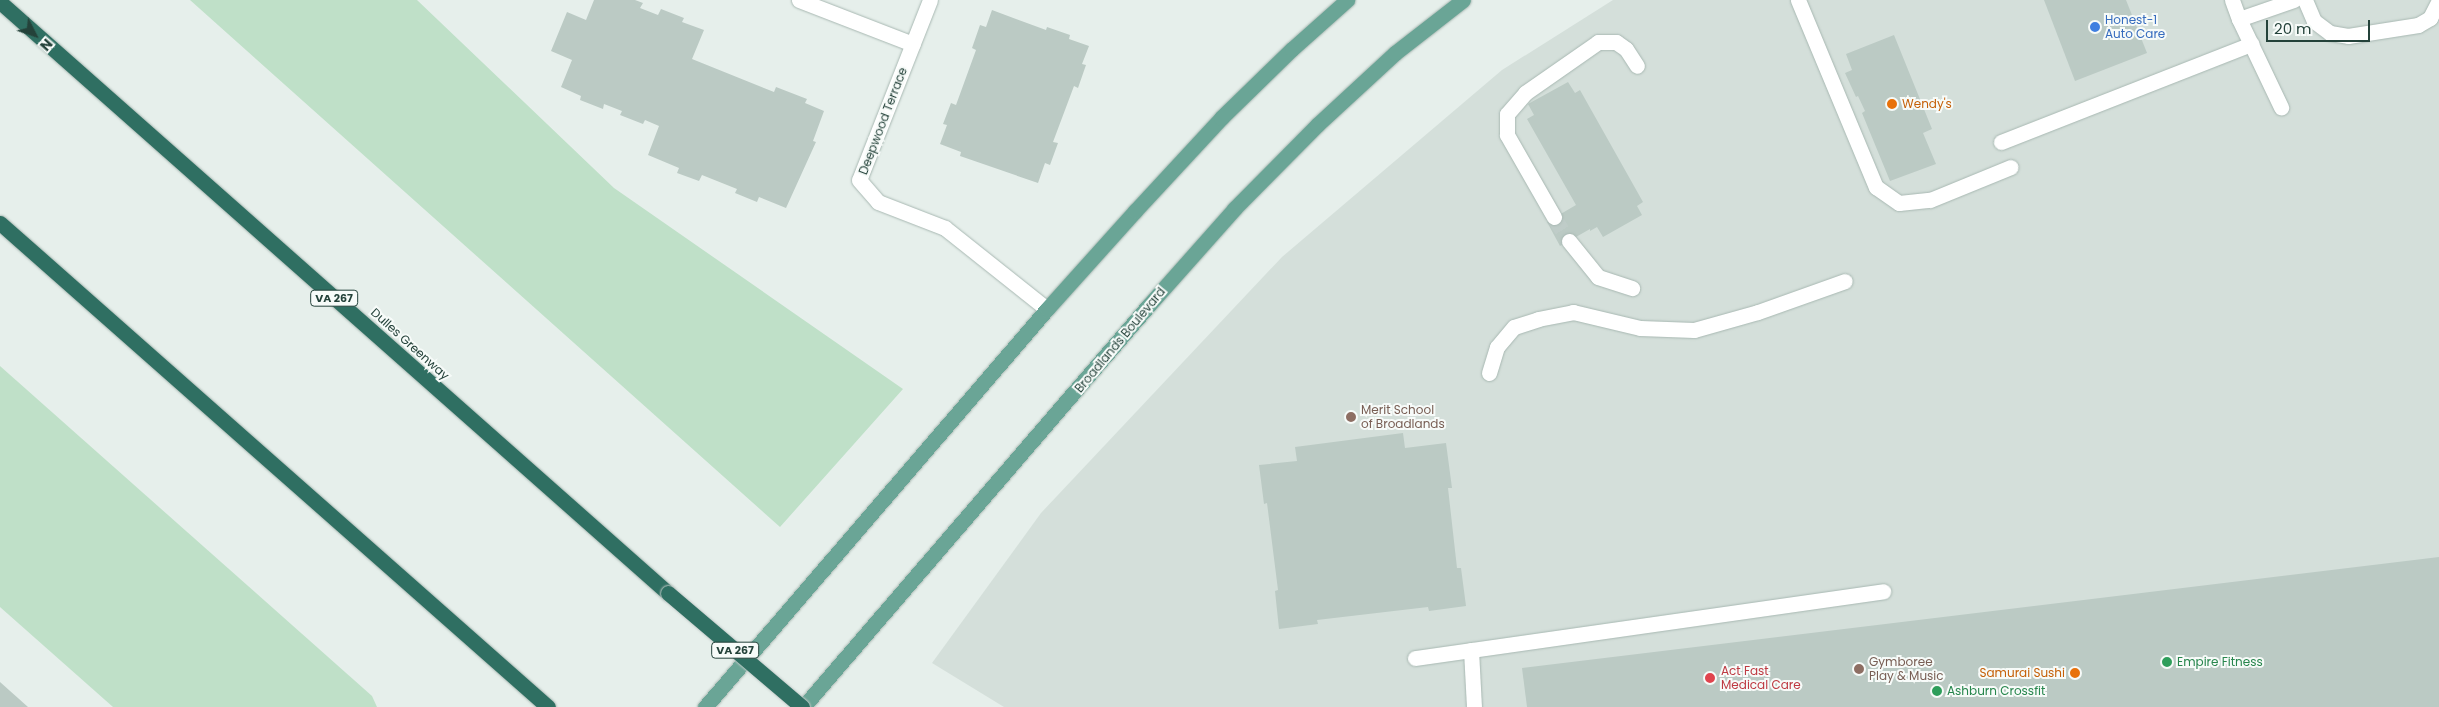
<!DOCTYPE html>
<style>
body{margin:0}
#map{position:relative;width:2439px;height:707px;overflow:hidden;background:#e6efeb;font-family:Poppins,sans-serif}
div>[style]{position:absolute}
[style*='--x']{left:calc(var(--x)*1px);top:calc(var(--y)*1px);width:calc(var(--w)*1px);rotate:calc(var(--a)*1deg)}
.built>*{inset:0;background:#d4dfda}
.green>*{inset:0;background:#bfe0c8}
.building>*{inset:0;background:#bbcac4}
.minor-tunnel>*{height:15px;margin-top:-7.5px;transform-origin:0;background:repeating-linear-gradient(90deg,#bfccc8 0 15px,transparent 0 23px)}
.roads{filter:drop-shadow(0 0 1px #a8b8b2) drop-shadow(0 0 1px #a8b8b2)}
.minor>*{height:15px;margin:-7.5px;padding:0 7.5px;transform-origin:7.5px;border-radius:7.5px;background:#fff}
.major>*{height:15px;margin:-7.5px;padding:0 7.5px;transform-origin:7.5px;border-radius:7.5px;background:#6aa596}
.highway>*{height:15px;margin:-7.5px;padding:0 7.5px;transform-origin:7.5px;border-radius:7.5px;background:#2f6f62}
.bridges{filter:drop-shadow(0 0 1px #c2cac8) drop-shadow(0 0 1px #c2cac8)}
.highway-bridge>*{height:15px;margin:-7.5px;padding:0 7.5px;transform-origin:7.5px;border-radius:7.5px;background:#2f6f62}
.dots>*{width:14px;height:14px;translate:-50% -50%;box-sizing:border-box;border:2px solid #f7fbf9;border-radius:50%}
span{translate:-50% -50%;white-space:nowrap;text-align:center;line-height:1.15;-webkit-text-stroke:4px #f7fbf9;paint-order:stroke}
.shield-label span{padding:1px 4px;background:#f7fbf9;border:1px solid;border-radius:4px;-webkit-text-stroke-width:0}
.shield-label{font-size:11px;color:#24423a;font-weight:700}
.shop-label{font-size:12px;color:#366cbe}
.left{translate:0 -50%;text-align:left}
.food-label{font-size:12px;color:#c56008}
.right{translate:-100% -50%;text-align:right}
.street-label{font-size:12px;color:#24423a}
.education-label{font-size:12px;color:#785e54}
.leisure-label{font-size:12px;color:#27864d}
.health-label{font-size:12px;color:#be3a42}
.north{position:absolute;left:10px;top:10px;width:50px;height:50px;-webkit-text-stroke:4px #f7fbf9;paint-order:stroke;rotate:131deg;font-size:14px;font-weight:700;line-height:20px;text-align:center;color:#24423a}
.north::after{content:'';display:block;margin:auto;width:18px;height:22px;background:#24423a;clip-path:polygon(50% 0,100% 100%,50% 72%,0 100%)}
.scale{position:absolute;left:2266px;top:20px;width:104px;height:22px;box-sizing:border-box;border:2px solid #24423a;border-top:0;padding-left:6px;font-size:15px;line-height:18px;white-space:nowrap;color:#24423a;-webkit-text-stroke:4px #f7fbf9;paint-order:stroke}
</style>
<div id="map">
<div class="built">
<i style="clip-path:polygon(1613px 0,2439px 0,2439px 707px,1004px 707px,932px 663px,1041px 513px,1282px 257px,1502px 70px)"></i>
</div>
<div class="green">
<i style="clip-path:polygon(190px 0,417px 0,614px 188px,903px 389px,780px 527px)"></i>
<i style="clip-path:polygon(0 366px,372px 696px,377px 707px,113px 707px,0 607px)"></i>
</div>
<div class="building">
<i style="clip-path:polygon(594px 0,635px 0,643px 3px,640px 8px,658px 15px,661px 9px,684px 18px,682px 22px,704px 30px,692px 59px,774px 92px,776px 87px,807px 99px,805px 103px,824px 111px,813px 141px,816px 142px,786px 208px,759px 197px,757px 202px,735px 193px,737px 189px,702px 175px,699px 181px,677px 173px,679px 168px,648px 155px,659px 126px,645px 120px,643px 124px,620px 115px,622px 111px,604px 104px,603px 109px,580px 100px,581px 96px,561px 87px,572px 60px,551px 51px,567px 12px,586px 20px)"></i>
<i style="clip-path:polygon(2044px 0,2126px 0,2147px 53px,2075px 81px)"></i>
<i style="clip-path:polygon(992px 10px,1046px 30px,1047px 27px,1070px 35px,1069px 39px,1089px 46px,1082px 64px,1086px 65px,1078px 88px,1074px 86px,1053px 142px,1058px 143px,1050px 165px,1045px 163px,1038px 183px,960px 156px,961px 152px,940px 144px,947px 125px,943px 124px,951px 103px,956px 105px,976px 50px,972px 48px,980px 25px,986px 27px)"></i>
<i style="clip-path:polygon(1894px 35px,1932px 129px,1923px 133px,1936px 164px,1890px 181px,1862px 113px,1865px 111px,1858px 96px,1856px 97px,1845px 73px,1852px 70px,1846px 54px)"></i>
<i style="clip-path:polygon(1568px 82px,1575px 93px,1580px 90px,1643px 202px,1637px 206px,1642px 215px,1603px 237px,1597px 227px,1590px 231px,1590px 229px,1560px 246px,1547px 222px,1576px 205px,1527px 119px,1534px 115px,1528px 104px)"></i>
<i style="clip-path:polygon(1403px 433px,1405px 448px,1446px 443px,1452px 488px,1448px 488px,1457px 568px,1461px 568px,1466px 606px,1429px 611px,1428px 607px,1317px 620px,1318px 624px,1279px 629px,1275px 591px,1278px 590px,1267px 503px,1264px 504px,1259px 465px,1297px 461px,1295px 447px)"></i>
<i style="clip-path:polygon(2439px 557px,2439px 707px,1527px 707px,1522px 668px)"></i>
<i style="clip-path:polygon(0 682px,28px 707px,0 707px)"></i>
</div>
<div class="minor-tunnel">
<i style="--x:1554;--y:217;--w:28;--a:58"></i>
</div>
<div class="roads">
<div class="minor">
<i style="--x:799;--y:0;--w:122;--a:21.1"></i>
<i style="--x:930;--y:0;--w:193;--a:111.5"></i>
<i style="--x:859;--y:180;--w:29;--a:49"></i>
<i style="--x:878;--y:202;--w:72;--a:21.2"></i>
<i style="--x:945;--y:228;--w:130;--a:38.5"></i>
<i style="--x:1798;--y:0;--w:203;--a:67.4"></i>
<i style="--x:1876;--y:187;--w:28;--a:35"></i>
<i style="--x:1899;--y:203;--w:31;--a:-6"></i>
<i style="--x:1930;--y:200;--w:87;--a:-22.2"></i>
<i style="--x:2232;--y:0;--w:20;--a:70"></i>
<i style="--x:2239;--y:19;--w:98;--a:64.5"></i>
<i style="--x:2305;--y:0;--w:23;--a:67"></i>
<i style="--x:2314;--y:21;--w:20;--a:37"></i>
<i style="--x:2330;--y:33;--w:18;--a:9"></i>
<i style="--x:2348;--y:36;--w:71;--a:-8.9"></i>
<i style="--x:2418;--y:25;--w:14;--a:-30"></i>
<i style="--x:2430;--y:18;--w:20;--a:-63"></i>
<i style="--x:2239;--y:19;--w:58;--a:-19.1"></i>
<i style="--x:2001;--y:142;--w:269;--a:-21.4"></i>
<i style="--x:1554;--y:217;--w:95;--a:-119.8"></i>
<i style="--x:1507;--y:135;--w:21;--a:-90"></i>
<i style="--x:1507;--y:114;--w:28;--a:-49"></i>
<i style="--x:1525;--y:93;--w:89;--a:-34.9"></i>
<i style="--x:1598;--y:42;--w:18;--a:0"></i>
<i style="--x:1616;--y:42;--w:12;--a:35"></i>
<i style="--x:1626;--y:49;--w:20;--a:57"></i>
<i style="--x:1569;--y:241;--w:46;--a:51.1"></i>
<i style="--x:1598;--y:277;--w:36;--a:18"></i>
<i style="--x:1489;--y:373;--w:27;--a:-73"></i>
<i style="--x:1497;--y:347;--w:26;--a:-50"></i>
<i style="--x:1514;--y:327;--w:25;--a:-18"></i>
<i style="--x:1538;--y:319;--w:36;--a:-11"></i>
<i style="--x:1573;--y:312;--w:69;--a:13.4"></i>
<i style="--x:1640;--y:328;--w:54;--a:2.1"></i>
<i style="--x:1694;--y:330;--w:66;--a:-15.7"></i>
<i style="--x:1758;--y:312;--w:92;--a:-19.6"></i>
<i style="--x:1471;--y:650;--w:57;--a:87"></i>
<i style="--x:1415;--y:658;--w:473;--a:-8.1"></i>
</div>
<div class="major">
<i style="--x:705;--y:707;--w:525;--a:-49.33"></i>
<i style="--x:1047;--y:309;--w:132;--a:-48.1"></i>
<i style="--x:1135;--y:211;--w:127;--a:-47.2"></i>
<i style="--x:1221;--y:118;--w:99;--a:-44.2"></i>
<i style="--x:1292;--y:49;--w:74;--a:-41.7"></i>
<i style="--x:803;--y:707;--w:529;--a:-49.29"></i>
<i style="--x:1148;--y:306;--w:130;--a:-48.4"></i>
<i style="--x:1234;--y:209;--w:118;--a:-45.3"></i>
<i style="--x:1317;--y:125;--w:106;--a:-42.7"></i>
<i style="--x:1395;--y:53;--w:86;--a:-37.9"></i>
</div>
<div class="highway">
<i style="--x:0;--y:2;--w:892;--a:41.5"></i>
<i style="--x:0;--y:223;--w:731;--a:41.45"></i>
</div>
</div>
<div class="bridges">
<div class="highway-bridge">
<i style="--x:668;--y:593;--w:176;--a:40.4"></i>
</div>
</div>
<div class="dots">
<i style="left:2095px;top:27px;background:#3f7fe0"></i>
<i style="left:1892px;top:104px;background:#e8710a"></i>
<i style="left:1351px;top:417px;background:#8d6e63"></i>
<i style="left:2167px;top:662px;background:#2e9e5b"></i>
<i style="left:1859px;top:669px;background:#8d6e63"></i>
<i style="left:2075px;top:673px;background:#e8710a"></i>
<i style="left:1710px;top:678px;background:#e0444e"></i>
<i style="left:1937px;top:691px;background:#2e9e5b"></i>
</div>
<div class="shield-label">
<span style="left:334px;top:298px">VA 267</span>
<span style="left:735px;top:650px">VA 267</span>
</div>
<div class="shop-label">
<span class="left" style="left:2105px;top:27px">Honest-1<br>Auto Care</span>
</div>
<div class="food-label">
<span class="left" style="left:1902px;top:104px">Wendy's</span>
<span class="right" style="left:2065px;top:673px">Samurai Sushi</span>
</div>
<div class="street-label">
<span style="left:883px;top:121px;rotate:-69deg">Deepwood Terrace</span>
<span style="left:1120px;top:340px;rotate:-50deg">Broadlands Boulevard</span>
<span style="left:410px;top:344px;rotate:42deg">Dulles Greenway</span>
</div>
<div class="education-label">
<span class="left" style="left:1361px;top:417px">Merit School<br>of Broadlands</span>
<span class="left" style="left:1869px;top:669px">Gymboree<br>Play &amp; Music</span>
</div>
<div class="leisure-label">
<span class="left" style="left:2177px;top:662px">Empire Fitness</span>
<span class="left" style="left:1947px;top:691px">Ashburn Crossfit</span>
</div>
<div class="health-label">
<span class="left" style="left:1721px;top:678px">Act Fast<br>Medical Care</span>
</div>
<div class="north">N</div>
<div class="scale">20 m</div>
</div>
